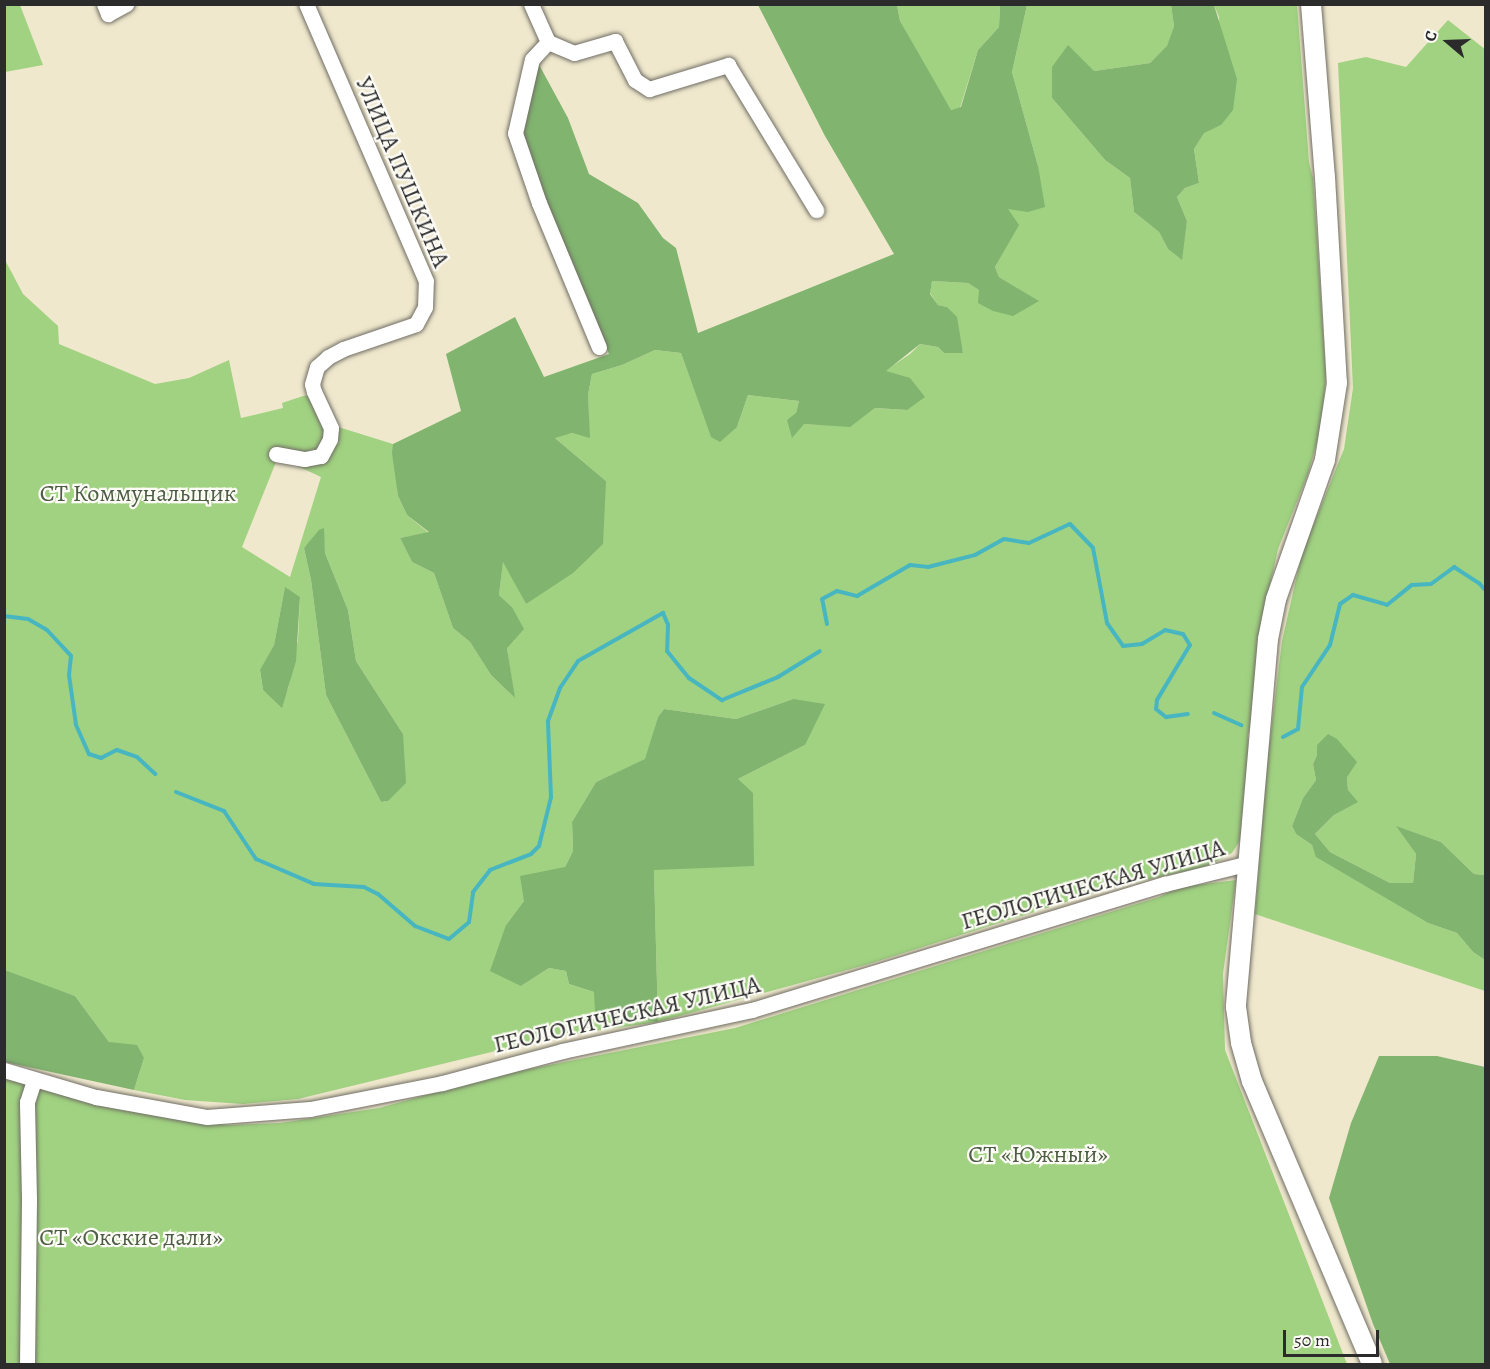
<!DOCTYPE html>
<meta charset="utf-8">
<style>
body{margin:0}
#map{position:relative;width:1490px;height:1369px;overflow:hidden;background:#efe8cd;font-family:Alegreya,serif}
div>[style]{position:absolute}
[style*='--x']{left:calc(var(--x)*1px);top:calc(var(--y)*1px);width:calc(var(--w)*1px);rotate:calc(var(--a)*1deg)}
.green>*{inset:0;background:#a0d281}
.forest>*{inset:0;background:#80b46f}
.stream>*{height:4px;margin:-2px;padding:0 2px;transform-origin:2px;border-radius:2px;background:#47b6c1}
.roads{filter:drop-shadow(0 0 2px #706d64) drop-shadow(0 0 2px #706d64)}
.minor>*{height:15px;margin:-7.5px;padding:0 7.5px;transform-origin:7.5px;border-radius:7.5px;background:#fff}
.tertiary>*{height:20px;margin:-10px;padding:0 10px;transform-origin:10px;border-radius:10px;background:#fff}
span{translate:-50% -50%;white-space:nowrap;text-align:center;line-height:1.15;-webkit-text-stroke:4.5px #fdfcf7;paint-order:stroke}
.street-label{font-size:24px;color:#2b2b2b}
.park-label{font-size:24px;color:#4e5d45}
.frame{position:absolute;inset:0;border:6px solid #2b2b2b;pointer-events:none}
.north{position:absolute;left:1418px;top:12px;width:60px;height:60px;-webkit-text-stroke:4px #fdfcf7;paint-order:stroke;rotate:289deg;font-size:16px;font-weight:700;line-height:24px;text-align:center;color:#2b2b2b}
.north::after{content:'';display:block;margin:auto;width:21px;height:27px;background:#2b2b2b;clip-path:polygon(50% 0,100% 100%,50% 72%,0 100%)}
.scale{position:absolute;left:1283px;top:1330px;width:96px;height:27px;box-sizing:border-box;border:3px solid #2b2b2b;border-top:0;padding-left:8px;font-size:18px;line-height:21px;white-space:nowrap;color:#2b2b2b;-webkit-text-stroke:4px #fdfcf7;paint-order:stroke}
</style>
<div id="map">
<div class="green">
<i style="clip-path:polygon(5px 4px,20px 5px,43px 65px,5px 72px)"></i>
<i style="clip-path:polygon(897px 5px,1000px 5px,999px 27px,978px 50px,960px 108px,951px 110px,932px 81px,900px 21px)"></i>
<i style="clip-path:polygon(evenodd,1027px 5px,1171px 5px,1174px 26px,1167px 47px,1150px 63px,1094px 71px,1052px 98px,1105px 160px,1130px 178px,1134px 212px,1159px 232px,1168px 249px,1181px 259px,1187px 221px,1177px 197px,1185px 188px,1199px 183px,1194px 149px,1204px 132px,1221px 125px,1219px 17px,1214px 5px,1297px 5px,1309px 162px,1313px 178px,1326px 374px,1322px 425px,1308px 474px,1278px 549px,1263px 616px,1253px 711px,1248px 736px,1249px 748px,1242px 837px,1232px 853px,1208px 866px,1107px 889px,869px 964px,658px 1022px,553px 1037px,298px 1099px,243px 1104px,185px 1100px,134px 1090px,144px 1058px,109px 1042px,75px 996px,5px 972px,4px 258px,23px 294px,58px 326px,59px 344px,155px 384px,189px 378px,229px 360px,241px 418px,283px 408px,282px 403px,303px 396px,322px 394px,335px 426px,393px 444px,398px 496px,407px 515px,429px 533px,400px 538px,412px 562px,434px 573px,453px 628px,470px 642px,491px 675px,514px 697px,507px 648px,512px 607px,499px 595px,503px 560px,526px 604px,606px 481px,554px 437px,572px 433px,589px 437px,588px 395px,592px 374px,622px 365px,655px 350px,681px 353px,711px 436px,737px 427px,748px 395px,799px 401px,796px 413px,804px 424px,850px 426px,875px 408px,907px 410px,885px 371px,910px 354px,920px 344px,938px 347px,944px 353px,963px 352px,947px 307px,938px 305px,930px 293px,932px 281px,968px 283px,979px 290px,1038px 301px,999px 277px,995px 267px,1018px 225px,1007px 209px,1038px 166px,1012px 72px,1027px 5px,278px 457px,321px 477px,290px 577px,242px 547px,278px 457px,1027px 5px,323px 529px,325px 553px,348px 610px,356px 661px,403px 734px,388px 801px,381px 802px,326px 695px,311px 580px,304px 548px,323px 529px,1027px 5px,285px 588px,300px 597px,298px 640px,288px 689px,273px 698px,263px 690px,260px 671px,274px 645px,285px 588px,1027px 5px,793px 699px,805px 745px,738px 779px,654px 870px,658px 1021px,627px 1016px,594px 992px,569px 984px,566px 971px,549px 968px,521px 986px,506px 925px,524px 901px,565px 867px,573px 851px,572px 822px,596px 782px,646px 759px,658px 717px,664px 709px,736px 719px,793px 699px)"></i>
<i style="clip-path:polygon(1448px 20px,1486px 50px,1485px 875px,1474px 874px,1441px 842px,1397px 827px,1416px 854px,1413px 883px,1390px 883px,1330px 852px,1315px 834px,1334px 815px,1357px 802px,1348px 790px,1347px 777px,1317px 745px,1317px 755px,1313px 764px,1316px 780px,1303px 798px,1292px 826px,1296px 834px,1312px 845px,1317px 857px,1428px 923px,1457px 933px,1473px 952px,1485px 960px,1485px 991px,1255px 914px,1268px 755px,1282px 641px,1302px 553px,1344px 449px,1353px 388px,1338px 63px,1366px 57px,1406px 67px)"></i>
<i style="clip-path:polygon(1236px 880px,1223px 974px,1225px 1050px,1347px 1364px,5px 1364px,4px 1077px,31px 1087px,173px 1118px,227px 1125px,280px 1123px,379px 1108px,499px 1075px,735px 1028px,1159px 897px,1180px 887px)"></i>
</div>
<div class="forest">
<i style="clip-path:polygon(758px 5px,897px 5px,900px 21px,951px 110px,961px 107px,978px 50px,999px 27px,1000px 5px,1027px 5px,1012px 72px,1038px 166px,1045px 207px,1028px 212px,1008px 209px,1019px 225px,995px 267px,999px 277px,1039px 301px,1013px 316px,993px 311px,978px 303px,979px 290px,968px 283px,932px 281px,930px 294px,938px 305px,947px 307px,957px 317px,963px 353px,944px 353px,938px 347px,920px 344px,886px 371px,910px 378px,925px 397px,907px 410px,875px 408px,850px 427px,804px 424px,792px 438px,787px 420px,796px 413px,799px 401px,748px 395px,737px 427px,720px 442px,711px 437px,681px 353px,655px 350px,622px 365px,592px 374px,588px 395px,590px 438px,572px 433px,555px 438px,606px 481px,603px 544px,573px 573px,526px 604px,503px 562px,499px 595px,512px 607px,524px 629px,507px 648px,515px 698px,491px 675px,470px 642px,453px 628px,434px 573px,412px 562px,400px 538px,429px 532px,407px 515px,398px 496px,392px 453px,393px 444px,461px 411px,446px 354px,515px 317px,544px 377px,609px 354px,551px 221px,522px 137px,537px 61px,568px 118px,589px 174px,638px 203px,663px 238px,676px 248px,698px 333px,894px 254px,825px 136px)"></i>
<i style="clip-path:polygon(1171px 5px,1214px 5px,1237px 79px,1233px 110px,1221px 125px,1204px 133px,1194px 149px,1199px 183px,1185px 188px,1177px 197px,1187px 221px,1182px 260px,1168px 249px,1159px 232px,1134px 212px,1130px 178px,1105px 160px,1052px 98px,1052px 67px,1068px 45px,1094px 71px,1150px 63px,1167px 46px,1174px 26px)"></i>
<i style="clip-path:polygon(324px 528px,325px 553px,348px 610px,356px 661px,403px 734px,406px 783px,388px 801px,381px 802px,326px 695px,311px 580px,304px 548px,319px 530px)"></i>
<i style="clip-path:polygon(285px 587px,300px 597px,296px 661px,282px 708px,263px 690px,260px 670px,274px 645px)"></i>
<i style="clip-path:polygon(793px 699px,825px 704px,805px 745px,738px 779px,753px 793px,754px 866px,654px 870px,658px 1022px,595px 1011px,594px 992px,569px 984px,566px 971px,549px 968px,521px 986px,490px 971px,506px 925px,524px 901px,520px 876px,565px 867px,573px 851px,572px 822px,596px 782px,645px 759px,658px 717px,664px 709px,736px 719px)"></i>
<i style="clip-path:polygon(1328px 734px,1337px 739px,1357px 762px,1347px 777px,1348px 790px,1358px 802px,1334px 815px,1315px 834px,1330px 852px,1390px 883px,1413px 883px,1416px 854px,1396px 826px,1441px 842px,1474px 874px,1485px 875px,1485px 960px,1473px 952px,1457px 933px,1428px 923px,1316px 857px,1312px 845px,1296px 834px,1292px 826px,1303px 798px,1316px 780px,1313px 764px,1317px 755px,1317px 745px)"></i>
<i style="clip-path:polygon(7px 971px,75px 996px,109px 1042px,137px 1045px,144px 1058px,134px 1090px,5px 1062px,4px 972px)"></i>
<i style="clip-path:polygon(1379px 1056px,1437px 1056px,1485px 1067px,1485px 1364px,1390px 1364px,1373px 1324px,1329px 1198px,1351px 1123px)"></i>
</div>
<div class="stream">
<i style="--x:4;--y:616;--w:24;--a:7"></i>
<i style="--x:28;--y:619;--w:22;--a:30"></i>
<i style="--x:47;--y:630;--w:35;--a:47"></i>
<i style="--x:71;--y:656;--w:19;--a:96"></i>
<i style="--x:69;--y:675;--w:50;--a:82"></i>
<i style="--x:76;--y:725;--w:32;--a:66"></i>
<i style="--x:89;--y:754;--w:13;--a:18"></i>
<i style="--x:101;--y:758;--w:18;--a:-27"></i>
<i style="--x:117;--y:750;--w:21;--a:19"></i>
<i style="--x:137;--y:757;--w:25;--a:43"></i>
<i style="--x:827;--y:624;--w:25;--a:-101"></i>
<i style="--x:822;--y:599;--w:17;--a:-28"></i>
<i style="--x:837;--y:591;--w:21;--a:14"></i>
<i style="--x:857;--y:596;--w:61;--a:-30.3"></i>
<i style="--x:910;--y:565;--w:18;--a:6"></i>
<i style="--x:928;--y:567;--w:49;--a:-14.3"></i>
<i style="--x:975;--y:555;--w:33;--a:-29"></i>
<i style="--x:1004;--y:539;--w:25;--a:9"></i>
<i style="--x:1029;--y:543;--w:45;--a:-24.9"></i>
<i style="--x:1070;--y:524;--w:33;--a:46"></i>
<i style="--x:1093;--y:548;--w:76;--a:79.4"></i>
<i style="--x:1107;--y:623;--w:28;--a:55"></i>
<i style="--x:1123;--y:646;--w:19;--a:-6"></i>
<i style="--x:1142;--y:644;--w:27;--a:-31"></i>
<i style="--x:1165;--y:630;--w:18;--a:13"></i>
<i style="--x:1183;--y:634;--w:13;--a:58"></i>
<i style="--x:1190;--y:645;--w:64;--a:121"></i>
<i style="--x:1157;--y:700;--w:9;--a:96"></i>
<i style="--x:1156;--y:709;--w:13;--a:39"></i>
<i style="--x:1166;--y:717;--w:22;--a:-8"></i>
<i style="--x:1214;--y:713;--w:30;--a:24"></i>
<i style="--x:1283;--y:737;--w:17;--a:-28"></i>
<i style="--x:1298;--y:729;--w:42;--a:-84.6"></i>
<i style="--x:1302;--y:687;--w:50;--a:-56.3"></i>
<i style="--x:1330;--y:645;--w:42;--a:-76.3"></i>
<i style="--x:1340;--y:604;--w:16;--a:-35"></i>
<i style="--x:1353;--y:595;--w:35;--a:16"></i>
<i style="--x:1387;--y:605;--w:32;--a:-39"></i>
<i style="--x:1412;--y:585;--w:19;--a:-3"></i>
<i style="--x:1431;--y:584;--w:29;--a:-36"></i>
<i style="--x:1454;--y:567;--w:30;--a:33"></i>
<i style="--x:1479;--y:583;--w:11;--a:49"></i>
<i style="--x:176;--y:792;--w:52;--a:21.6"></i>
<i style="--x:224;--y:811;--w:58;--a:56.3"></i>
<i style="--x:256;--y:859;--w:63;--a:23.3"></i>
<i style="--x:314;--y:884;--w:50;--a:3.4"></i>
<i style="--x:364;--y:887;--w:16;--a:27"></i>
<i style="--x:378;--y:894;--w:49;--a:40.9"></i>
<i style="--x:415;--y:926;--w:36;--a:21"></i>
<i style="--x:449;--y:939;--w:26;--a:-40"></i>
<i style="--x:469;--y:922;--w:30;--a:-82"></i>
<i style="--x:473;--y:892;--w:28;--a:-52"></i>
<i style="--x:490;--y:870;--w:44;--a:-21.3"></i>
<i style="--x:531;--y:854;--w:11;--a:-45"></i>
<i style="--x:539;--y:846;--w:50;--a:-76.2"></i>
<i style="--x:551;--y:797;--w:76;--a:-92.3"></i>
<i style="--x:548;--y:721;--w:35;--a:-70"></i>
<i style="--x:560;--y:688;--w:32;--a:-56"></i>
<i style="--x:578;--y:661;--w:98;--a:-29.5"></i>
<i style="--x:663;--y:613;--w:13;--a:67"></i>
<i style="--x:668;--y:625;--w:26;--a:92"></i>
<i style="--x:667;--y:651;--w:35;--a:51"></i>
<i style="--x:689;--y:678;--w:40;--a:34"></i>
<i style="--x:722;--y:700;--w:61;--a:-22.3"></i>
<i style="--x:778;--y:677;--w:49;--a:-31.8"></i>
</div>
<div class="roads">
<div class="minor">
<i style="--x:104;--y:4;--w:11;--a:68"></i>
<i style="--x:108;--y:14;--w:21;--a:-29"></i>
<i style="--x:531;--y:4;--w:42;--a:65.9"></i>
<i style="--x:548;--y:42;--w:28;--a:23"></i>
<i style="--x:574;--y:53;--w:43;--a:-16.3"></i>
<i style="--x:615;--y:41;--w:44;--a:62.9"></i>
<i style="--x:635;--y:80;--w:17;--a:33"></i>
<i style="--x:649;--y:89;--w:83;--a:-16.9"></i>
<i style="--x:728;--y:65;--w:170;--a:58.7"></i>
<i style="--x:548;--y:42;--w:23;--a:133"></i>
<i style="--x:532;--y:59;--w:76;--a:102.9"></i>
<i style="--x:515;--y:133;--w:74;--a:71.1"></i>
<i style="--x:539;--y:203;--w:156;--a:67.4"></i>
<i style="--x:276;--y:454;--w:29;--a:10"></i>
<i style="--x:305;--y:459;--w:16;--a:-11"></i>
<i style="--x:321;--y:456;--w:19;--a:-62"></i>
<i style="--x:330;--y:439;--w:11;--a:-85"></i>
<i style="--x:331;--y:428;--w:40;--a:-115"></i>
<i style="--x:314;--y:392;--w:8;--a:-104"></i>
<i style="--x:312;--y:384;--w:18;--a:-74"></i>
<i style="--x:317;--y:367;--w:15;--a:-42"></i>
<i style="--x:328;--y:357;--w:17;--a:-28"></i>
<i style="--x:343;--y:349;--w:77;--a:-18.9"></i>
<i style="--x:416;--y:324;--w:19;--a:-62"></i>
<i style="--x:425;--y:307;--w:26;--a:-88"></i>
<i style="--x:426;--y:281;--w:302;--a:-113.4"></i>
<i style="--x:4;--y:1070;--w:96;--a:16.4"></i>
<i style="--x:96;--y:1097;--w:113;--a:10.2"></i>
<i style="--x:207;--y:1117;--w:103;--a:-4.4"></i>
<i style="--x:310;--y:1109;--w:135;--a:-11.1"></i>
<i style="--x:442;--y:1083;--w:124;--a:-14.9"></i>
<i style="--x:562;--y:1051;--w:194;--a:-12.2"></i>
<i style="--x:752;--y:1010;--w:432;--a:-17"></i>
<i style="--x:1165;--y:884;--w:87;--a:-14"></i>
<i style="--x:27;--y:1364;--w:165;--a:-89.3"></i>
<i style="--x:29;--y:1199;--w:97;--a:-91.2"></i>
<i style="--x:27;--y:1102;--w:23;--a:-72"></i>
</div>
<div class="tertiary">
<i style="--x:1311;--y:4;--w:174;--a:85.4"></i>
<i style="--x:1325;--y:177;--w:206;--a:86.7"></i>
<i style="--x:1337;--y:383;--w:78;--a:98.9"></i>
<i style="--x:1325;--y:460;--w:147;--a:109.4"></i>
<i style="--x:1276;--y:599;--w:41;--a:101.3"></i>
<i style="--x:1268;--y:639;--w:369;--a:95"></i>
<i style="--x:1236;--y:1007;--w:36;--a:82"></i>
<i style="--x:1241;--y:1043;--w:40;--a:74"></i>
<i style="--x:1252;--y:1081;--w:307;--a:67"></i>
</div>
</div>
<div class="street-label">
<span style="left:402px;top:172px;rotate:67deg">УЛИЦА ПУШКИНА</span>
<span style="left:1093px;top:885px;rotate:-16deg">ГЕОЛОГИЧЕСКАЯ УЛИЦА</span>
<span style="left:627px;top:1015px;rotate:-13deg">ГЕОЛОГИЧЕСКАЯ УЛИЦА</span>
</div>
<div class="park-label">
<span style="left:138px;top:494px">СТ Коммунальщик</span>
<span style="left:1038px;top:1155px">СТ «Южный»</span>
<span style="left:131px;top:1238px">СТ «Окские дали»</span>
</div>
<div class="frame"></div>
<div class="north">С</div>
<div class="scale">50 m</div>
</div>
